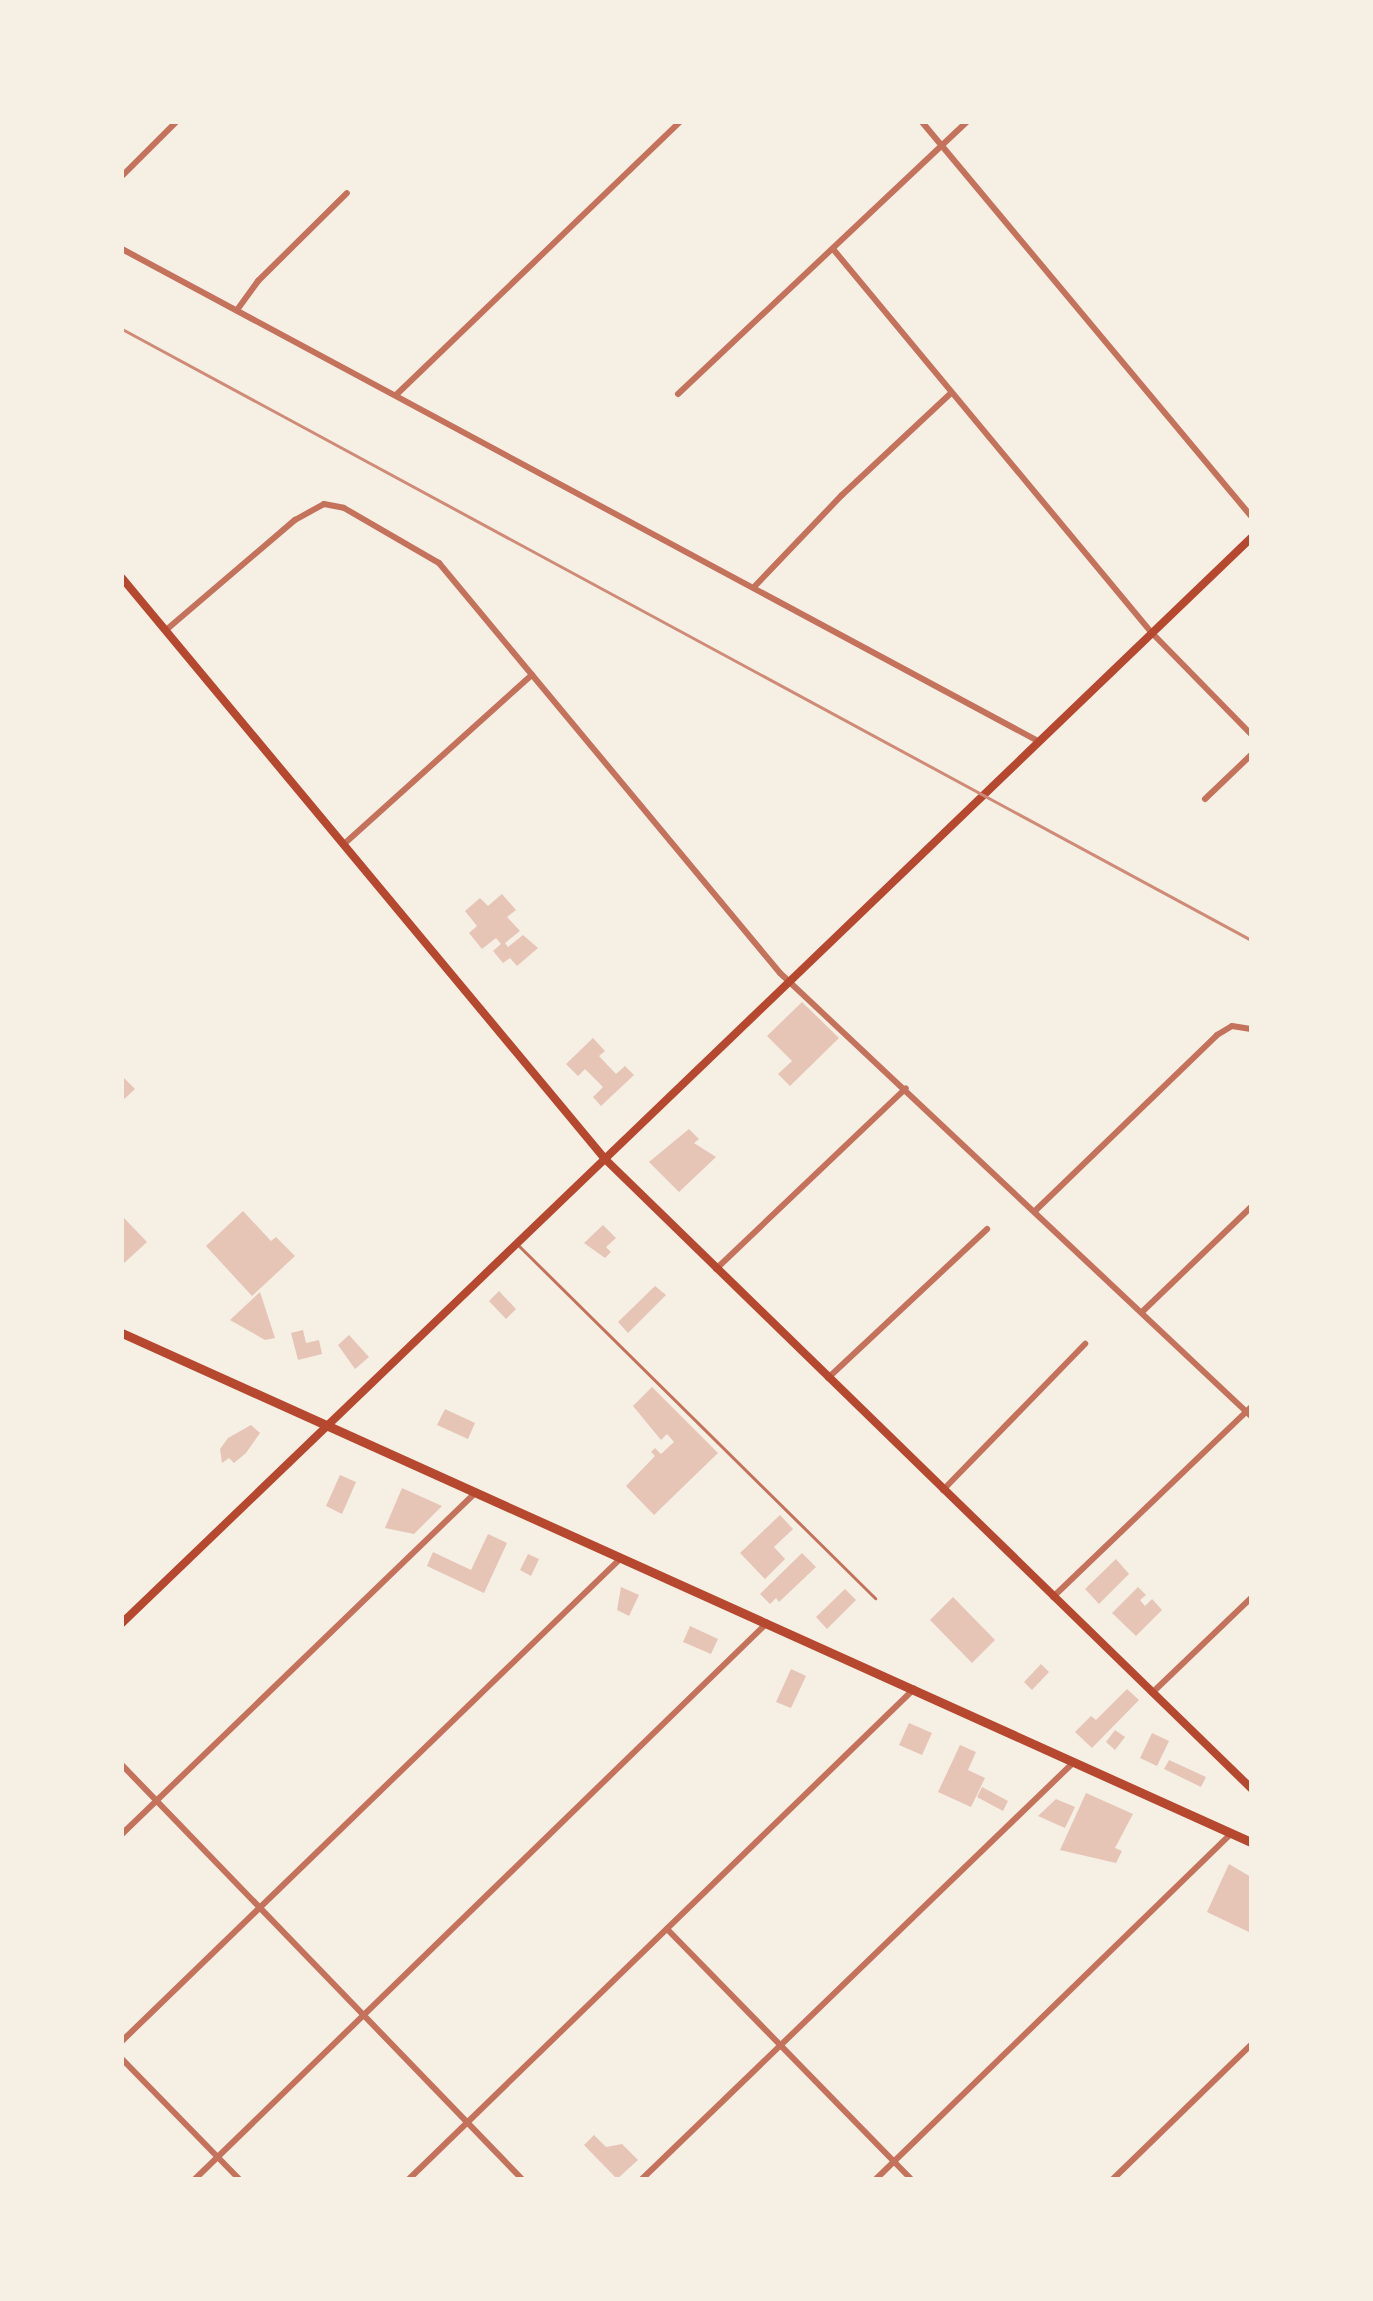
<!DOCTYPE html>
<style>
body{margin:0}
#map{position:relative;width:1373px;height:2301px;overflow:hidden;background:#f6efe4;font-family:Commissioner,sans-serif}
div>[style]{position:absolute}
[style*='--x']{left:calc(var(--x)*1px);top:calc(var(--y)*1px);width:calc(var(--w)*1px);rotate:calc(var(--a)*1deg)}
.building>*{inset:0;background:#e6c5b7}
.service>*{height:3px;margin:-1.5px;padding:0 1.5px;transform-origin:1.5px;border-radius:1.5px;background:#c5725c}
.minor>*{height:6px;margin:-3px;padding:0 3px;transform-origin:3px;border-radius:3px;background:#c5725c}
.secondary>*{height:8px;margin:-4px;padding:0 4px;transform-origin:4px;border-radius:4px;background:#b5482f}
.primary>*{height:9px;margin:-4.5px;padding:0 4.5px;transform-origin:4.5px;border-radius:4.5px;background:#b5482f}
.rail>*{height:3px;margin:-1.5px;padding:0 1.5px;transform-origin:1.5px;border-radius:1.5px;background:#cf8b77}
span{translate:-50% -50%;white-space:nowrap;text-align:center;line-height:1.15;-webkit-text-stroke:8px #f6efe4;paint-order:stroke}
.frame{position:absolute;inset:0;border:124px solid #f6efe4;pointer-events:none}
</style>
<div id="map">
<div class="building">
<i style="clip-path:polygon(502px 894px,516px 910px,507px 917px,520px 931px,505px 943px,508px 947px,523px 935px,538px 948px,517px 966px,510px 958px,503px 963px,493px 951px,501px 944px,496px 938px,482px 949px,469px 933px,477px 926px,465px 911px,480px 898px,488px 906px)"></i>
<i style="clip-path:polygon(802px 1002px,839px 1038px,790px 1086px,778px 1074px,792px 1061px,767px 1036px)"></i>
<i style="clip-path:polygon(593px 1038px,605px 1051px,599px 1056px,616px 1074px,625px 1066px,634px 1075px,601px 1106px,593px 1097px,603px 1087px,585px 1069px,578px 1076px,566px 1064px)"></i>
<i style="clip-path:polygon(122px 1076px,135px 1089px,122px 1101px)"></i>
<i style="clip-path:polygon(689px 1129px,699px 1139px,694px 1143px,716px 1157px,679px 1192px,649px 1162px)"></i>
<i style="clip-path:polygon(243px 1211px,271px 1241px,276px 1237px,295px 1256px,252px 1296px,206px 1246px)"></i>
<i style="clip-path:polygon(124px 1218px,147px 1242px,122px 1265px,122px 1221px)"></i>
<i style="clip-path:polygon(603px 1225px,616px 1238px,606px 1247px,611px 1252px,605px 1258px,584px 1243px)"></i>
<i style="clip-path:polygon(655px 1286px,666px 1295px,628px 1333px,618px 1322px)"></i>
<i style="clip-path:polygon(499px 1291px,516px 1309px,506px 1319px,489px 1301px)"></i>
<i style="clip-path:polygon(260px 1292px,275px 1338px,265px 1340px,230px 1320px)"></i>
<i style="clip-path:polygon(303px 1330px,306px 1343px,319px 1340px,322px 1354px,298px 1360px,291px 1333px)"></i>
<i style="clip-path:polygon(349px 1335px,369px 1357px,355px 1369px,338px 1345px)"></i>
<i style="clip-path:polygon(652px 1387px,718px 1453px,654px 1515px,626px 1486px,655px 1456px,651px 1452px,655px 1448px,661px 1454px,674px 1442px,667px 1434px,661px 1440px,633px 1406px)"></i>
<i style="clip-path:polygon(445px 1409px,475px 1423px,468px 1439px,437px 1425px)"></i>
<i style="clip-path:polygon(251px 1425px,260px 1433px,246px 1453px,234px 1463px,229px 1458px,222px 1463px,220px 1449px,228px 1438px)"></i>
<i style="clip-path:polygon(340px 1475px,356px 1482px,342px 1514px,326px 1506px)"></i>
<i style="clip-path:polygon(402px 1488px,442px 1506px,414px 1534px,385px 1528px)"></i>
<i style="clip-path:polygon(780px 1515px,793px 1529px,774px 1547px,785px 1559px,765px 1579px,740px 1553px)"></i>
<i style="clip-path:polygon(488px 1534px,507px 1543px,484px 1593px,427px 1566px,433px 1552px,471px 1570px)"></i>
<i style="clip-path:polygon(802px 1553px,816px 1567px,779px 1602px,776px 1598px,770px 1604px,760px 1594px)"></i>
<i style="clip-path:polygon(528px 1554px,539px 1559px,531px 1576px,520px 1570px)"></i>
<i style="clip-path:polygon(1116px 1559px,1129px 1574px,1099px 1604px,1085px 1589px)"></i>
<i style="clip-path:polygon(621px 1587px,639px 1595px,629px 1616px,617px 1610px)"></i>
<i style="clip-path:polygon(1138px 1587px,1146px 1595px,1140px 1600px,1145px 1606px,1152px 1599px,1162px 1610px,1136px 1636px,1112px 1613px)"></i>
<i style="clip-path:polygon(845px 1589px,856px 1600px,827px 1629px,816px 1617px)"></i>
<i style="clip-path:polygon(953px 1597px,995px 1640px,972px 1663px,930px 1620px)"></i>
<i style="clip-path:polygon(690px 1626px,718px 1639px,711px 1654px,683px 1642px)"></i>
<i style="clip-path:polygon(1041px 1664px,1049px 1672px,1032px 1690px,1024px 1682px)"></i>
<i style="clip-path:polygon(791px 1669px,806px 1676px,791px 1708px,776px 1702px)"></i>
<i style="clip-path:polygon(1127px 1689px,1139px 1700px,1092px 1748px,1075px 1732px,1091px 1716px,1096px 1720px)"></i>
<i style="clip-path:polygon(909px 1723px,932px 1733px,922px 1755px,899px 1745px)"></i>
<i style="clip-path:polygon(1115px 1730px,1125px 1737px,1115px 1750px,1106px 1742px)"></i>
<i style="clip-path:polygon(1152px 1733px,1169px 1741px,1157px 1766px,1140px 1758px)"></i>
<i style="clip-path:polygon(960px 1745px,976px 1752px,968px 1770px,985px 1778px,971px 1807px,938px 1792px)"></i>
<i style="clip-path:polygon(1169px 1760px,1206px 1777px,1201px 1787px,1164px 1769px)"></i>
<i style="clip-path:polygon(982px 1787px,1008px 1801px,1003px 1811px,977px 1797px)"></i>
<i style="clip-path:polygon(1086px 1793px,1133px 1814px,1115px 1848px,1122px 1851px,1116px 1863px,1060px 1850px)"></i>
<i style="clip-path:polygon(1056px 1799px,1075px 1807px,1065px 1828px,1038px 1816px)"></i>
<i style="clip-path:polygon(1229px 1864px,1251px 1877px,1251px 1933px,1207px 1912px)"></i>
<i style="clip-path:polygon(594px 2135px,606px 2147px,622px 2144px,638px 2160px,617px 2179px,584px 2145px)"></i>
</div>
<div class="service">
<i style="--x:519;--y:1246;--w:501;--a:44.68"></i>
</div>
<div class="minor">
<i style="--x:922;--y:122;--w:513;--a:50.14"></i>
<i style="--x:122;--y:176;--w:76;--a:-45"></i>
<i style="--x:122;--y:249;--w:1040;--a:28.24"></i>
<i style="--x:833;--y:249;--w:499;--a:50.3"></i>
<i style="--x:1152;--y:633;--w:141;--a:45.6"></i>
<i style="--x:237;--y:310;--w:36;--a:-54"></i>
<i style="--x:258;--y:281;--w:125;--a:-44.7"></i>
<i style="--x:678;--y:394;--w:397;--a:-43.3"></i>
<i style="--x:396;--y:395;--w:394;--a:-43.9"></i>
<i style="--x:754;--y:587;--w:127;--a:-46.3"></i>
<i style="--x:842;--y:495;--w:149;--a:-43.1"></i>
<i style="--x:166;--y:630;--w:170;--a:-40.5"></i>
<i style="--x:295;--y:520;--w:33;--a:-29"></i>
<i style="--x:324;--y:504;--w:20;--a:11"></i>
<i style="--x:344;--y:508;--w:110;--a:30.1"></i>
<i style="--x:439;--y:563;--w:533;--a:50.25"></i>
<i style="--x:780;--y:973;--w:647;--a:43.25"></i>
<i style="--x:1205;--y:799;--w:64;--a:-43.7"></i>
<i style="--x:344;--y:844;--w:253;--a:-42"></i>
<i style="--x:1036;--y:1210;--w:252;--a:-44"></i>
<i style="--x:1217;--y:1035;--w:17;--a:-31"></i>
<i style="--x:1232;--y:1026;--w:19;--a:9"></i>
<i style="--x:716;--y:1269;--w:262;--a:-43.6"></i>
<i style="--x:1143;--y:1311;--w:150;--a:-43.9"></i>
<i style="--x:828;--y:1378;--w:218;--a:-43.1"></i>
<i style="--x:943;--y:1490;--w:204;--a:-45.8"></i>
<i style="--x:1053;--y:1597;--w:274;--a:-43.8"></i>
<i style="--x:1152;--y:1693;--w:137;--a:-43.8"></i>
<i style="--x:122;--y:1765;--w:576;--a:45.99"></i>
<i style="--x:122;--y:1834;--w:492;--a:-44"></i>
<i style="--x:667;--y:1929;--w:349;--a:45.7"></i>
<i style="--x:122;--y:2041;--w:694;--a:-44.07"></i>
<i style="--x:122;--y:2059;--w:168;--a:45.7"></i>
<i style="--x:195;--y:2179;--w:798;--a:-44.19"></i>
<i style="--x:409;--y:2179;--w:704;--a:-44.14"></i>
<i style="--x:642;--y:2179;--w:600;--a:-43.99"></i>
<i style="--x:876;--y:2179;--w:496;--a:-44.2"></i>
<i style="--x:1113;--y:2179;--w:192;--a:-44.2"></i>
</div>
<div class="secondary">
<i style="--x:122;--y:578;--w:756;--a:50.26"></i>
<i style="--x:605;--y:1159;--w:902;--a:44.24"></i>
<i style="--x:122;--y:1623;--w:1566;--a:-43.86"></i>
</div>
<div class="primary">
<i style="--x:122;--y:1333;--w:1238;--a:24.27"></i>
</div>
<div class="rail">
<i style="--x:122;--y:329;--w:1284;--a:28.42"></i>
</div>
<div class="frame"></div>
</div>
